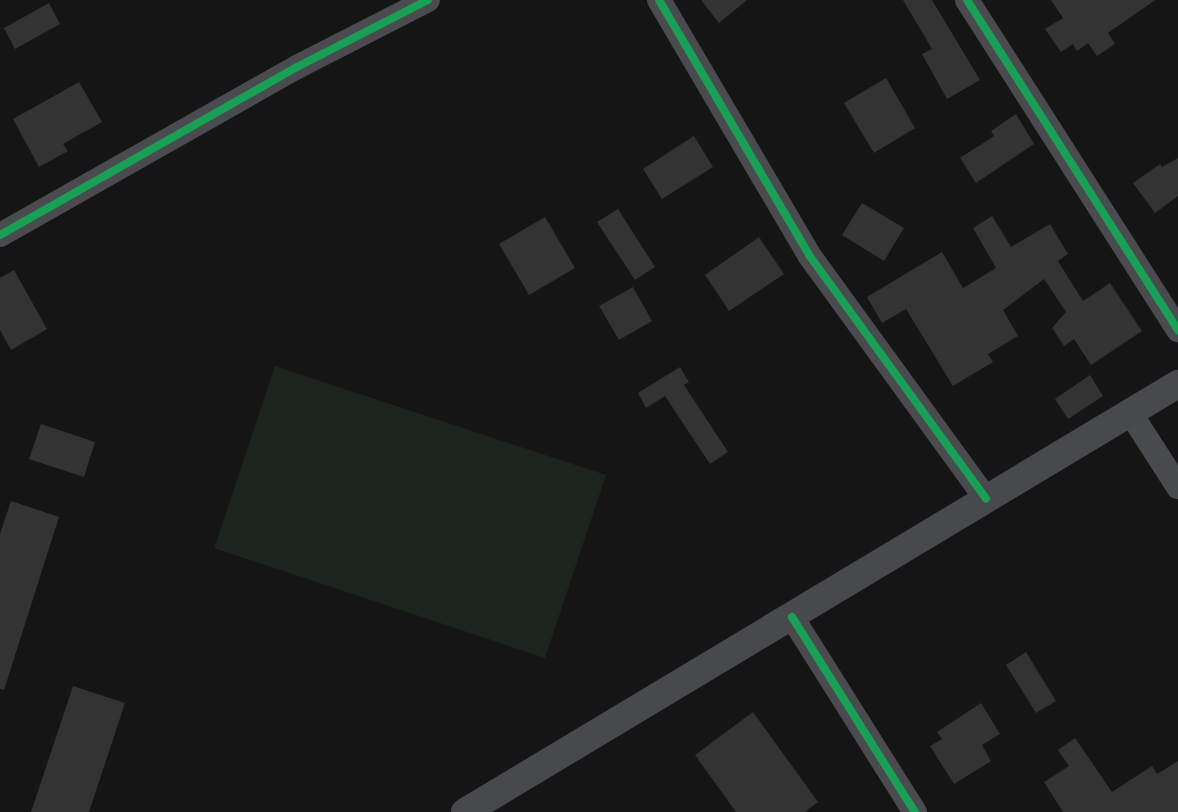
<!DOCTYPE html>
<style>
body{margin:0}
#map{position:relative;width:1178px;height:812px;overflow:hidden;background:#151515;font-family:"Roboto Condensed",sans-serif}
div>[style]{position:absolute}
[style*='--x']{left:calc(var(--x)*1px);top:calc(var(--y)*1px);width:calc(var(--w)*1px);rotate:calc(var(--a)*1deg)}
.green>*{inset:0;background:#1d241e}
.building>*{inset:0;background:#333334}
.street>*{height:24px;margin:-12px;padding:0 12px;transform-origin:12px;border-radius:12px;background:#494b4e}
.secondary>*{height:28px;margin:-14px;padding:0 14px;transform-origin:14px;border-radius:14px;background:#48494c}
.cycleway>*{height:8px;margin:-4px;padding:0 4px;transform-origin:4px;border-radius:4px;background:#1a9f57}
span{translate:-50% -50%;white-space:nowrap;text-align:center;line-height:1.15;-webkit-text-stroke:4px #0f1011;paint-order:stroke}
</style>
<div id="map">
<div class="green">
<i style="clip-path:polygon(275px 366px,606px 475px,545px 658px,214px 548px)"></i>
</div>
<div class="building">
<i style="clip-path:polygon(701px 0,747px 0,719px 23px)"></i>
<i style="clip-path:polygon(903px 0,932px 0,980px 80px,947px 99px,922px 54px,932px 49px)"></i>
<i style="clip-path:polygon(1051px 0,1155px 0,1108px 33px,1115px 44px,1097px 56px,1088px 43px,1077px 51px,1073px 44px,1061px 52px,1045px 29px,1063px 18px)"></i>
<i style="clip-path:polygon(49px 3px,60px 24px,15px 49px,4px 28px)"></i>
<i style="clip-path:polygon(886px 78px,915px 128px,874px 153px,844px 103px)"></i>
<i style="clip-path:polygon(79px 82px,102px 122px,63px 144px,68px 151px,39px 167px,13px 119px)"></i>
<i style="clip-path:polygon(1016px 114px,1034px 144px,976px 183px,960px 158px,994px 136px,991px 131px)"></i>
<i style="clip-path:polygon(694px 136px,713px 167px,662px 199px,643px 169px)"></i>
<i style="clip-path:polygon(1178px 158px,1178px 196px,1155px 213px,1133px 183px,1160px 164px,1162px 167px)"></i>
<i style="clip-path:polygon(862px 203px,904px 228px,884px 261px,842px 235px)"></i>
<i style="clip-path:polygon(618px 209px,655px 267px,635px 280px,597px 222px)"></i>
<i style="clip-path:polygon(992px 216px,1011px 247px,1050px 224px,1068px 254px,1058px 261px,1083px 301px,1110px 283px,1142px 331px,1091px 365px,1074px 339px,1064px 346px,1052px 328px,1066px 312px,1044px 279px,1003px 310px,1018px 336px,988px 354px,993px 362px,953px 386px,906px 309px,882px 323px,867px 297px,942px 252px,963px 288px,996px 268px,973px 228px)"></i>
<i style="clip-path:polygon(545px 217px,575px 268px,529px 295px,499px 244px)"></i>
<i style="clip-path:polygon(759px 237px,784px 274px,729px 311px,705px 275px)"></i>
<i style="clip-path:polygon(14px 270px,47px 329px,11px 350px,0 330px,0 278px)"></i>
<i style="clip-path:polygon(633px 287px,652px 321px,619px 340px,599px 306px)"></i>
<i style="clip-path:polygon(680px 367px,689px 382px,684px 385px,728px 452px,710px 464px,665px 396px,646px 408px,638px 393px)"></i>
<i style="clip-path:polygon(1090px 375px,1103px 396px,1068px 419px,1055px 399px)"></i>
<i style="clip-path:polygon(41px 424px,95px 442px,84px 477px,29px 459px)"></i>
<i style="clip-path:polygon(11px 501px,59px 517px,4px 690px,0 689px,0 534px)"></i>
<i style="clip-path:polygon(1026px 652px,1056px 701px,1036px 713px,1006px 665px)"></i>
<i style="clip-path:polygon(73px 686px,125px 703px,89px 812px,31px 812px)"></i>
<i style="clip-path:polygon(981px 703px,1000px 734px,982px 745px,991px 761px,954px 784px,930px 746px,942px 739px,937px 732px)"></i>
<i style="clip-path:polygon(753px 712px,818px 802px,805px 812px,736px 812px,695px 755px)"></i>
<i style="clip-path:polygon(1075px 738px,1112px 792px,1152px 766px,1157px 774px,1178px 761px,1178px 812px,1063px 812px,1044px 782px,1069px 766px,1058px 750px)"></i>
</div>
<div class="street">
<i style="--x:659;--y:0;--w:296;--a:59.5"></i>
<i style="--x:809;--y:255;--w:301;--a:54"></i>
<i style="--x:967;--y:0;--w:392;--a:57.4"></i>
<i style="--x:0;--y:235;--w:341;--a:-29.5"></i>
<i style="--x:297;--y:67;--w:147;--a:-27.1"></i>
<i style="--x:1131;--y:414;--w:87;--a:57.2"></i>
<i style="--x:792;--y:617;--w:231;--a:57.8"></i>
</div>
<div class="secondary">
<i style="--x:465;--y:812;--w:832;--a:-30.98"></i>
</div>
<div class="cycleway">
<i style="--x:659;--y:0;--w:296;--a:59.5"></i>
<i style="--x:809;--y:255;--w:301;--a:54"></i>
<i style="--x:967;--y:0;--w:392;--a:57.4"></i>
<i style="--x:0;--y:235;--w:341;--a:-29.5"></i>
<i style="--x:297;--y:67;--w:147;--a:-27.1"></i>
<i style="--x:792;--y:617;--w:231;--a:57.8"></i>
</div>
</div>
